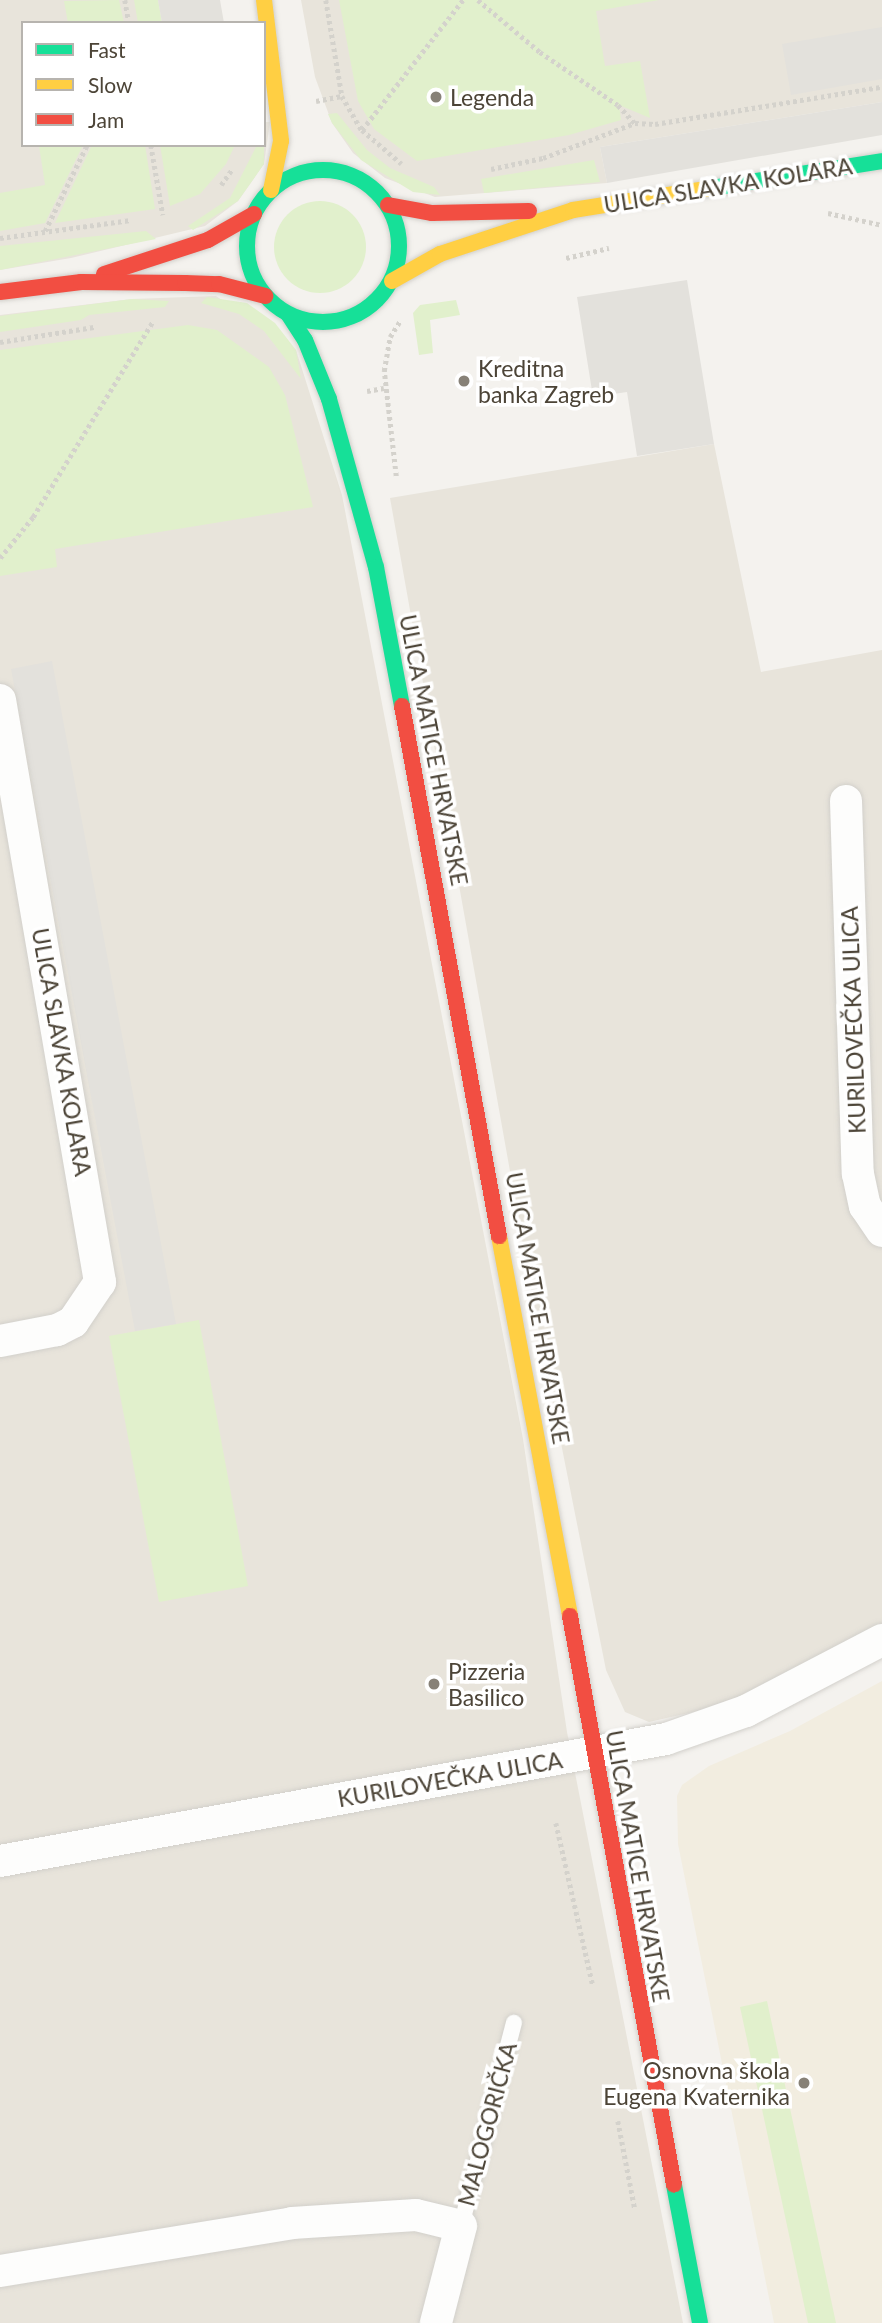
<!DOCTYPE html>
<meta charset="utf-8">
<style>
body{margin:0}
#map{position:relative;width:882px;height:2323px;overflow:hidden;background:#f4f2ee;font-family:Lato,sans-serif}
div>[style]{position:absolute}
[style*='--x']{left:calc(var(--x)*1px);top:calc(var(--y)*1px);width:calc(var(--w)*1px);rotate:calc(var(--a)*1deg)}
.residential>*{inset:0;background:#e8e4db}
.education>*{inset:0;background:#f2ede0}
.green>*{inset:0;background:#e1f0cc}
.round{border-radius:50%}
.parking>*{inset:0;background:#e3e1dc}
.path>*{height:4.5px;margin-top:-2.25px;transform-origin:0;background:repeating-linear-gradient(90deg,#d4d2cc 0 3.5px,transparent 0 7px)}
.roads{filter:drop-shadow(0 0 2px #d2d0cb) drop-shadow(0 0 2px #d2d0cb)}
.lane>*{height:16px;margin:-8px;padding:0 8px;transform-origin:8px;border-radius:8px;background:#fdfdfc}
.street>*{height:32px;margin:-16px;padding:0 16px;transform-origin:16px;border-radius:16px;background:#fdfdfc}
.fast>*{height:16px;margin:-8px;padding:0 8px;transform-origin:8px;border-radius:8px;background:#16e098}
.fast>.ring{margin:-8px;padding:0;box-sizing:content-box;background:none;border:16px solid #16e098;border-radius:50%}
.slow>*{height:16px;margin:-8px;padding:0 8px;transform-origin:8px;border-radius:8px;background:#ffcf43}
.jam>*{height:16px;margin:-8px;padding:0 8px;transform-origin:8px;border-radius:8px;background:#f24e42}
.dots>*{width:19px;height:19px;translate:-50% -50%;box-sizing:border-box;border:4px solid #fff;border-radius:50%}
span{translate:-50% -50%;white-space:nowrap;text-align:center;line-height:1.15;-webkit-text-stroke:7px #fff;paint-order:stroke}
.poi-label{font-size:23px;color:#4c4437}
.left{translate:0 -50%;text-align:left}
.right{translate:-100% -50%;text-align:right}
.street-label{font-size:23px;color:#4c4437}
.legend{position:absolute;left:21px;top:21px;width:245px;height:126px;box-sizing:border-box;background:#fff;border:2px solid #b7b4af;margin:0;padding:9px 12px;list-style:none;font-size:21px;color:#4c4437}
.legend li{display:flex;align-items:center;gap:14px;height:35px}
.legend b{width:35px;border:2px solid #b7b4af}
</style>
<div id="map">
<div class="residential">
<i style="clip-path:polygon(0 0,158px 0,162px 23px,23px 23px,23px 145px,264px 145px,264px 122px,270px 122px,264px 164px,238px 201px,205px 226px,71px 258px,0 270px)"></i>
<i style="clip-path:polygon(301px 0,882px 0,882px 102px,600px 147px,607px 183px,435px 197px,385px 178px,353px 153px,332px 123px,315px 77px)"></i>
<i style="clip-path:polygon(216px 296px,296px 350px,342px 495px,523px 1439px,567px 1732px,683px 2323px,0 2323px,0 315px,132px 299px)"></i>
<i style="clip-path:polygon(714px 444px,761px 672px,882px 650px,882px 1625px,789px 1676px,715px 1707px,649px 1722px,625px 1712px,606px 1670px,536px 1317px,390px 498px)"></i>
</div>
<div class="education">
<i style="clip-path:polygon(882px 1681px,882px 2323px,774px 2323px,678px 1844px,677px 1796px,682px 1785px,709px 1766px,790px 1731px)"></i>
</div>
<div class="green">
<i style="clip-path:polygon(119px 0,124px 23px,68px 23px,64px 1px)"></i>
<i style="clip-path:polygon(134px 0,158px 0,162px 23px,138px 23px)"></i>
<i style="clip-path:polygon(339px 0,659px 0,596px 11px,605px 66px,640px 61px,650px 118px,619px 105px,621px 120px,569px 135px,417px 161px,374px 129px,358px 101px)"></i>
<i style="clip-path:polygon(337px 113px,367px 150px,390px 168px,434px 187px,440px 195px,413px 192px,361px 160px,332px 123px,328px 114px)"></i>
<i style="clip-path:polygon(83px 145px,45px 223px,0 231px,0 193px,45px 185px,39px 146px)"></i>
<i style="clip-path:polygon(92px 145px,145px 145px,155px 209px,55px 223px)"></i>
<i style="clip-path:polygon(160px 145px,235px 145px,226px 164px,200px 194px,170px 206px)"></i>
<i style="clip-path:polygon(257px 145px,264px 145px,264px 164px,238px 201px,193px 230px,188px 226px,230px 198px)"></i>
<i style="clip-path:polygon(594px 160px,600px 182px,484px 193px,481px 179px)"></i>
<i class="round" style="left:274px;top:201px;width:92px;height:92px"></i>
<i style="clip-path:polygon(146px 231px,156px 239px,0 270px,0 246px)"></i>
<i style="clip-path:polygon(207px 297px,247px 303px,275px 323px,296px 350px,301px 379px,264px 331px,239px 314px,201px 303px)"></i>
<i style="clip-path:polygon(132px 299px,169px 301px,165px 307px,89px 315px,81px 320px,0 332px,0 316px)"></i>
<i style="clip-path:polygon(456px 300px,460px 315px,430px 320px,433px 353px,419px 355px,413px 313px,420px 305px)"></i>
<i style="clip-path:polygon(188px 325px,217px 330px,269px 367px,285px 395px,313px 507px,55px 549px,57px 567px,0 576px,0 350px)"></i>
<i style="clip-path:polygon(199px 1320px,248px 1586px,159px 1602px,109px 1336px)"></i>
<i style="clip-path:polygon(767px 2001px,836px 2323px,808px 2323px,740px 2007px)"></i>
</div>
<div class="parking">
<i style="clip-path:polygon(158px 0,220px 0,224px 23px,162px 23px)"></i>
<i style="clip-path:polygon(882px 27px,882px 79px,791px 95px,782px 44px)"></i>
<i style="clip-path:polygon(882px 102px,882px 135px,607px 183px,600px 147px)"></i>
<i style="clip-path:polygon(687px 280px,714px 444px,637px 456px,627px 392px,593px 397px,577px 297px)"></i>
<i style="clip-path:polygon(52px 661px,176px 1324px,135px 1331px,11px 669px)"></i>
</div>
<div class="path">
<i style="--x:125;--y:0;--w:23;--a:80"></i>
<i style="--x:326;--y:0;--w:97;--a:80.5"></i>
<i style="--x:342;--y:96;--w:39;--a:60"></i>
<i style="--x:362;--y:130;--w:52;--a:40.4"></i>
<i style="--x:478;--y:0;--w:81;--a:40"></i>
<i style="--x:540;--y:52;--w:94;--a:34.2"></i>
<i style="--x:618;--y:105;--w:25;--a:47"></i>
<i style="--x:316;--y:101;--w:26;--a:-11"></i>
<i style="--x:362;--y:130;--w:165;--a:-52.2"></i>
<i style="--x:151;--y:145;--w:71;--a:80.3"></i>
<i style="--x:491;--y:169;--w:53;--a:-11.9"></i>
<i style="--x:543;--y:158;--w:98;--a:-20.8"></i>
<i style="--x:635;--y:123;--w:20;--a:3"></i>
<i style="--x:655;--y:124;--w:230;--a:-9.3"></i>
<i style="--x:221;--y:185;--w:19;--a:-55"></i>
<i style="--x:828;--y:213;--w:55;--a:12.5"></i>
<i style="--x:45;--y:231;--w:96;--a:-64"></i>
<i style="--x:0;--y:238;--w:132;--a:-7.8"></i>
<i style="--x:566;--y:258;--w:44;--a:-13.1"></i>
<i style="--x:0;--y:342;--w:95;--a:-9.1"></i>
<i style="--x:367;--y:391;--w:17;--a:-10"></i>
<i style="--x:396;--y:476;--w:106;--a:-96.5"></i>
<i style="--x:384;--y:371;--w:35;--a:-80"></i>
<i style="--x:390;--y:337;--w:19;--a:-58"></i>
<i style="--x:0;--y:558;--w:53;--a:-51.2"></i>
<i style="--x:33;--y:517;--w:228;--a:-58.5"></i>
<i style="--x:556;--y:1823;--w:167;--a:77.2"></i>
<i style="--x:618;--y:2121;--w:90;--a:79.1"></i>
</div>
<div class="roads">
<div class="lane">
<i style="--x:461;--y:2226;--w:210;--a:-75.4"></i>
</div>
<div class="street">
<i style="--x:0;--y:700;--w:591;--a:80.25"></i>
<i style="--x:100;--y:1282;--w:48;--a:124"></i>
<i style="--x:73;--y:1322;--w:18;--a:153"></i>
<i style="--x:57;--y:1330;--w:58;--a:169.1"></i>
<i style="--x:846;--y:801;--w:373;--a:88.2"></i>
<i style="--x:858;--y:1174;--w:33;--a:78"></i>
<i style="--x:865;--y:1206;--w:30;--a:56"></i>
<i style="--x:0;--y:1861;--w:677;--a:-10.38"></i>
<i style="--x:666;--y:1739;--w:85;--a:-19.3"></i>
<i style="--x:746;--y:1711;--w:153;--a:-27.6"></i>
<i style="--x:0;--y:2271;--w:296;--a:-9.3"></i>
<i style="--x:292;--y:2223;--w:124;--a:-3.7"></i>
<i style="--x:416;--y:2215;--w:46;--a:13.7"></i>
<i style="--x:461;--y:2226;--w:100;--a:104.5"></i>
</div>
<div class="fast">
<i class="ring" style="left:247px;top:170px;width:136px;height:136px"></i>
<i style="--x:712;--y:188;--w:172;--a:-9"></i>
<i style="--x:288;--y:314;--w:31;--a:57"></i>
<i style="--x:305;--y:340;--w:64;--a:67.9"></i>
<i style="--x:329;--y:399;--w:174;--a:74.4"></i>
<i style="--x:376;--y:567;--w:141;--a:79.4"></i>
<i style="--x:674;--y:2185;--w:140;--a:79.3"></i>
</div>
<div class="slow">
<i style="--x:264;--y:0;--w:142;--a:83.1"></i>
<i style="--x:281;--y:141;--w:50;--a:101.5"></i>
<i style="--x:392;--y:281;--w:55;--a:-29.4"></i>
<i style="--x:440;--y:254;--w:140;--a:-18.3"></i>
<i style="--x:573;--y:210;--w:141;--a:-9"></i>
<i style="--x:499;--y:1236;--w:387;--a:79.4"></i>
</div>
<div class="jam">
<i style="--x:388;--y:205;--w:45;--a:10.3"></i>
<i style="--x:432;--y:213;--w:97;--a:-1.2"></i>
<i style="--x:104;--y:274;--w:109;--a:-18.1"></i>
<i style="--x:208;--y:240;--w:53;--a:-29.5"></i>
<i style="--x:0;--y:292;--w:82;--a:-7"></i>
<i style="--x:81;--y:282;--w:104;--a:0.6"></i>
<i style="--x:185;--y:283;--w:34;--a:2"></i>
<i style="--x:219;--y:284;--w:48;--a:14.6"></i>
<i style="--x:402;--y:706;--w:539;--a:79.63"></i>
<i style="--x:570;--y:1616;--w:578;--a:79.64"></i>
</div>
</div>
<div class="dots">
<i style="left:436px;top:97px;background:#878177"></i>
<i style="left:464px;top:381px;background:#878177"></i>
<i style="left:434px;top:1684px;background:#878177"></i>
<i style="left:804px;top:2083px;background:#878177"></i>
</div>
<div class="poi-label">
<span class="left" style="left:450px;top:97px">Legenda</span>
<span class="left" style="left:478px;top:381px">Kreditna<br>banka Zagreb</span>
<span class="left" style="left:448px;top:1684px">Pizzeria<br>Basilico</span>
<span class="right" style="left:790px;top:2083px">Osnovna škola<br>Eugena Kvaternika</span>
</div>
<div class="street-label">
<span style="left:728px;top:185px;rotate:-9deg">ULICA SLAVKA KOLARA</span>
<span style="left:434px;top:750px;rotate:79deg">ULICA MATICE HRVATSKE</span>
<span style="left:853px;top:1020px;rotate:-92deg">KURILOVEČKA ULICA</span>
<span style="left:62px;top:1052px;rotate:80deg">ULICA SLAVKA KOLARA</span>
<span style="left:538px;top:1308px;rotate:80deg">ULICA MATICE HRVATSKE</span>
<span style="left:450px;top:1779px;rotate:-10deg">KURILOVEČKA ULICA</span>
<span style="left:638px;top:1866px;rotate:80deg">ULICA MATICE HRVATSKE</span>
<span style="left:487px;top:2124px;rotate:-75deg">MALOGORIČKA</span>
</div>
<ul class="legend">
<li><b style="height:9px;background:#16e098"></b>Fast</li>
<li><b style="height:9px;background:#ffcf43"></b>Slow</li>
<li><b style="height:9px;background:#f24e42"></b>Jam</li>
</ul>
</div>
